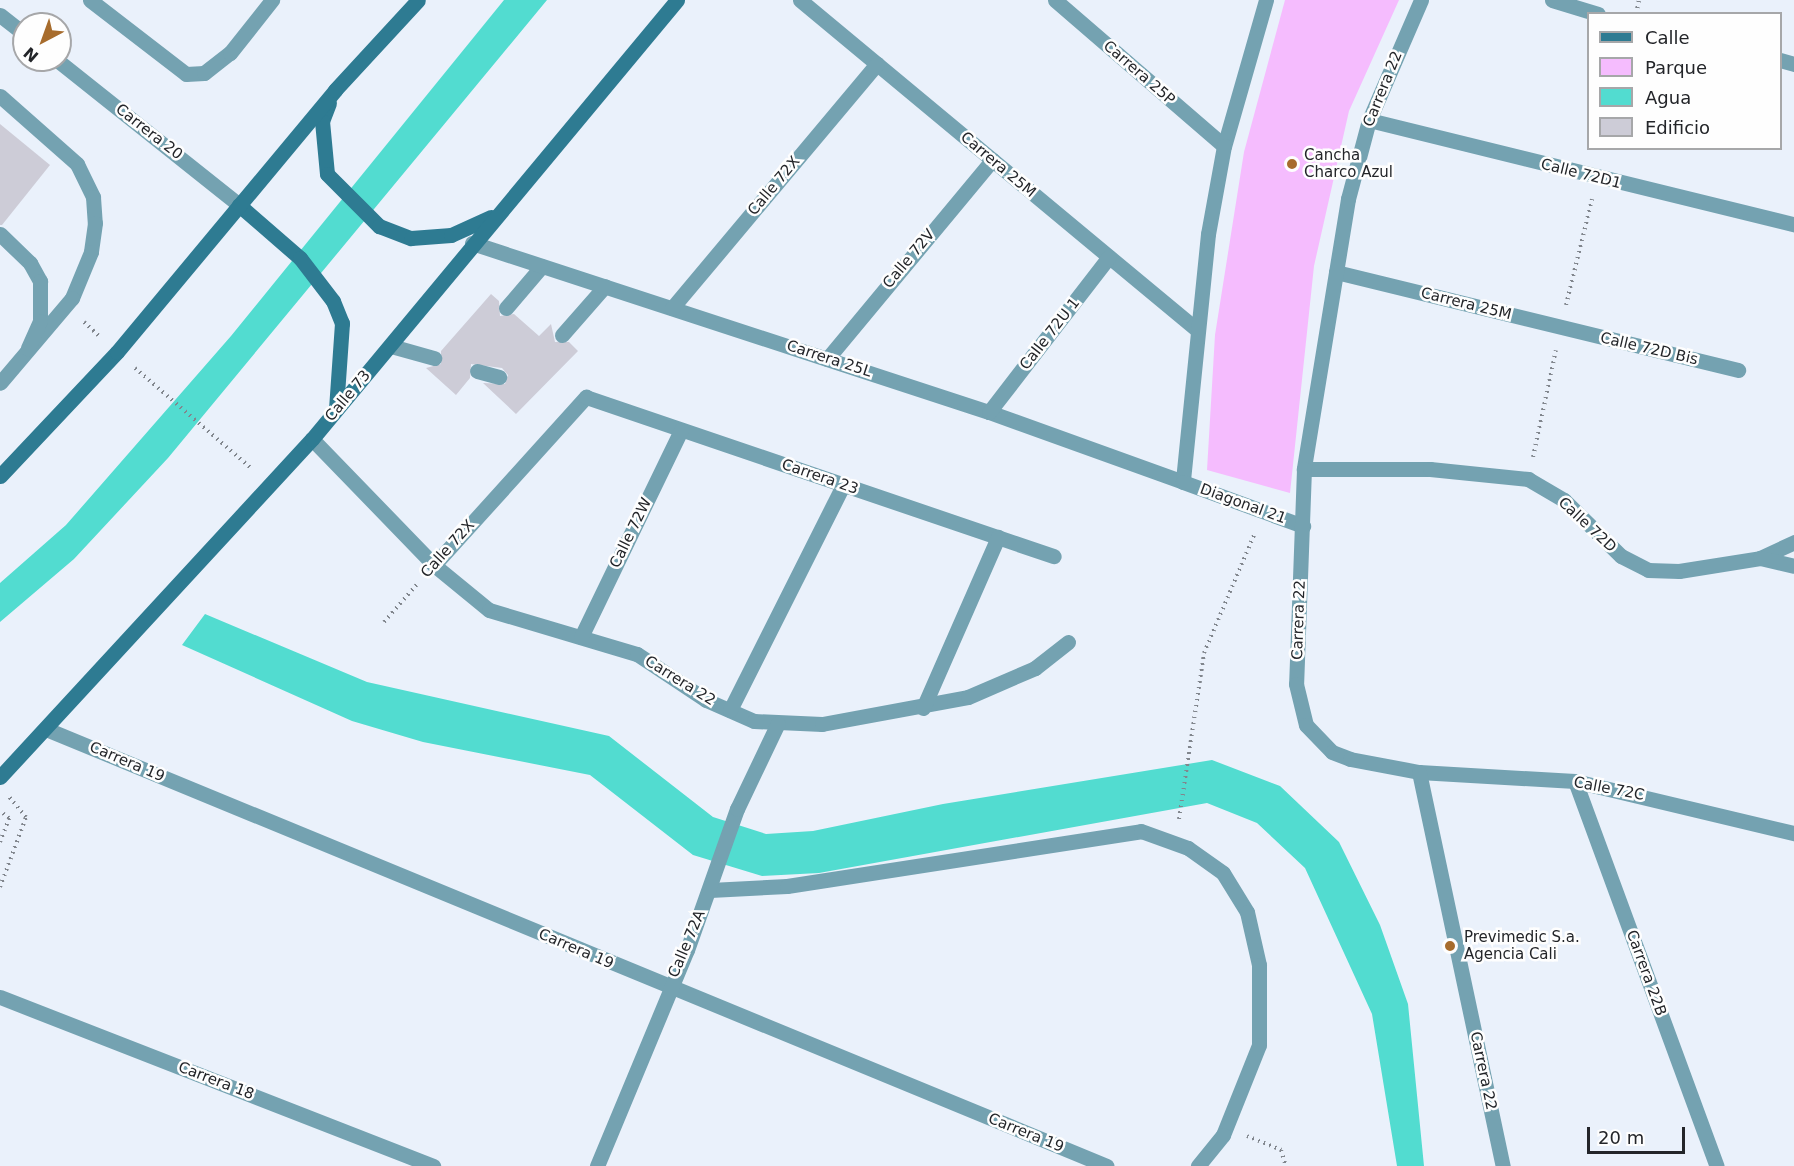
<!DOCTYPE html>
<style>
body{margin:0}
#map{position:relative;width:1794px;height:1166px;overflow:hidden;background:#eaf1fb;font-family:"DejaVu Sans",sans-serif}
div>[style]{position:absolute}
[style*='--x']{left:calc(var(--x)*1px);top:calc(var(--y)*1px);width:calc(var(--w)*1px);rotate:calc(var(--a)*1deg)}
.green>*{inset:0;background:#f5bcfe}
.water>*{inset:0;background:#52dcd0}
.building>*{inset:0;background:#cdccd7}
.path>*{height:4px;margin-top:-2px;transform-origin:0;background:repeating-linear-gradient(90deg,#81868d 0 1.5px,transparent 0 6px)}
.service>*{height:15px;margin:-7.5px;padding:0 7.5px;transform-origin:7.5px;border-radius:7.5px;background:#74a2b1}
.minor>*{height:15px;margin:-7.5px;padding:0 7.5px;transform-origin:7.5px;border-radius:7.5px;background:#74a2b1}
.tertiary>*{height:15px;margin:-7.5px;padding:0 7.5px;transform-origin:7.5px;border-radius:7.5px;background:#74a2b1}
.secondary>*{height:15px;margin:-7.5px;padding:0 7.5px;transform-origin:7.5px;border-radius:7.5px;background:#2e7b92}
.dots>*{width:16px;height:16px;translate:-50% -50%;box-sizing:border-box;border:3px solid #fefefe;border-radius:50%}
span{translate:-50% -50%;white-space:nowrap;text-align:center;line-height:1.15;-webkit-text-stroke:5px #fefefe;paint-order:stroke}
.street-label{font-size:15px;color:#232529}
.poi-label{font-size:15px;color:#232529}
.left{translate:0 -50%;text-align:left}
.legend{position:absolute;left:1587px;top:12px;width:195px;height:138px;box-sizing:border-box;background:#fefefe;border:2px solid #a6a7a9;margin:0;padding:8px 10px;list-style:none;font-size:18px;color:#232529}
.legend li{display:flex;align-items:center;gap:12px;height:30px}
.legend b{width:30px;border:2px solid #a6a7a9}
.north{position:absolute;left:12px;top:12px;width:60px;height:60px;box-sizing:border-box;background:#fefefe;border:2px solid #a6a7a9;border-radius:50%;rotate:221deg;font-size:16px;font-weight:700;line-height:24px;text-align:center;color:#232529}
.north::after{content:'';display:block;margin:auto;width:21px;height:27px;background:#a76c2d;clip-path:polygon(50% 0,100% 100%,50% 72%,0 100%)}
.scale{position:absolute;left:1587px;top:1127px;width:98px;height:27px;box-sizing:border-box;border:3px solid #232529;border-top:0;padding-left:8px;font-size:18px;line-height:21px;white-space:nowrap;color:#232529;-webkit-text-stroke:4px #fefefe;paint-order:stroke}
</style>
<div id="map">
<div class="green">
<i style="clip-path:polygon(1285px 0,1399px 0,1349px 111px,1314px 266px,1290px 493px,1207px 470px,1215px 335px,1244px 152px)"></i>
</div>
<div class="water">
<i style="clip-path:polygon(504px 0,547px 0,168px 458px,74px 559px,0 622px,0 583px,66px 525px,231px 336px)"></i>
<i style="clip-path:polygon(205px 614px,367px 682px,609px 736px,713px 817px,766px 834px,813px 831px,943px 804px,1212px 760px,1280px 786px,1339px 842px,1380px 925px,1408px 1004px,1424px 1166px,1397px 1166px,1372px 1014px,1305px 868px,1257px 823px,1207px 803px,819px 873px,762px 876px,693px 855px,590px 775px,423px 742px,352px 721px,182px 645px)"></i>
</div>
<div class="building">
<i style="clip-path:polygon(0 124px,50px 165px,2px 225px,0 225px)"></i>
<i style="clip-path:polygon(491px 294px,499px 301px,500px 316px,514px 314px,539px 336px,551px 324px,555px 342px,569px 342px,578px 351px,516px 414px,483px 383px,505px 384px,508px 375px,502px 368px,471px 364px,470px 378px,456px 395px,426px 368px,441px 364px,441px 351px)"></i>
</div>
<div class="path">
<i style="--x:1636;--y:14;--w:14;--a:-78"></i>
<i style="--x:1566;--y:305;--w:109;--a:-76.2"></i>
<i style="--x:84;--y:322;--w:22;--a:43"></i>
<i style="--x:135;--y:368;--w:155;--a:40.8"></i>
<i style="--x:1533;--y:457;--w:109;--a:-77.9"></i>
<i style="--x:384;--y:622;--w:53;--a:-48.8"></i>
<i style="--x:1179;--y:819;--w:168;--a:-81.4"></i>
<i style="--x:1204;--y:653;--w:130;--a:-67"></i>
<i style="--x:0;--y:842;--w:26;--a:-69"></i>
<i style="--x:9;--y:818;--w:11;--a:-142"></i>
<i style="--x:0;--y:887;--w:75;--a:-69.6"></i>
<i style="--x:26;--y:817;--w:26;--a:-130"></i>
<i style="--x:1247;--y:1136;--w:37;--a:22"></i>
<i style="--x:1281;--y:1150;--w:17;--a:73"></i>
</div>
<div class="service">
<i style="--x:90;--y:0;--w:121;--a:37.6"></i>
<i style="--x:186;--y:74;--w:18;--a:-3"></i>
<i style="--x:204;--y:73;--w:33;--a:-38"></i>
<i style="--x:230;--y:53;--w:68;--a:-51.6"></i>
<i style="--x:0;--y:96;--w:103;--a:41.4"></i>
<i style="--x:77;--y:164;--w:37;--a:64"></i>
<i style="--x:93;--y:197;--w:26;--a:86"></i>
<i style="--x:95;--y:223;--w:29;--a:98"></i>
<i style="--x:91;--y:252;--w:50;--a:112.4"></i>
<i style="--x:72;--y:298;--w:111;--a:130.3"></i>
<i style="--x:0;--y:234;--w:42;--a:44"></i>
<i style="--x:30;--y:263;--w:21;--a:61"></i>
<i style="--x:40;--y:281;--w:40;--a:90"></i>
<i style="--x:40;--y:321;--w:30;--a:114"></i>
<i style="--x:506;--y:308;--w:55;--a:-49.4"></i>
<i style="--x:562;--y:335;--w:65;--a:-48.7"></i>
<i style="--x:391;--y:346;--w:45;--a:15.6"></i>
<i style="--x:477;--y:371;--w:23;--a:15"></i>
</div>
<div class="minor">
<i style="--x:800;--y:0;--w:515;--a:39.72"></i>
<i style="--x:1055;--y:0;--w:223;--a:40.8"></i>
<i style="--x:1552;--y:0;--w:48;--a:16.9"></i>
<i style="--x:0;--y:15;--w:31;--a:38"></i>
<i style="--x:57;--y:60;--w:233;--a:38.5"></i>
<i style="--x:1780;--y:60;--w:15;--a:16"></i>
<i style="--x:1369;--y:120;--w:438;--a:13.8"></i>
<i style="--x:472;--y:243;--w:544;--a:18.1"></i>
<i style="--x:989;--y:412;--w:206;--a:19.8"></i>
<i style="--x:1336;--y:272;--w:414;--a:13.7"></i>
<i style="--x:672;--y:308;--w:319;--a:-50"></i>
<i style="--x:827;--y:359;--w:259;--a:-50.3"></i>
<i style="--x:989;--y:412;--w:196;--a:-52.3"></i>
<i style="--x:312;--y:439;--w:175;--a:45.9"></i>
<i style="--x:434;--y:565;--w:71;--a:39.3"></i>
<i style="--x:489;--y:610;--w:154;--a:16.6"></i>
<i style="--x:637;--y:654;--w:83;--a:33.7"></i>
<i style="--x:706;--y:700;--w:52;--a:23.6"></i>
<i style="--x:754;--y:721;--w:68;--a:2.5"></i>
<i style="--x:822;--y:724;--w:148;--a:-10.5"></i>
<i style="--x:968;--y:697;--w:73;--a:-23.4"></i>
<i style="--x:1035;--y:668;--w:42;--a:-38.2"></i>
<i style="--x:1304;--y:469;--w:126;--a:0"></i>
<i style="--x:1430;--y:469;--w:99;--a:5.8"></i>
<i style="--x:1528;--y:479;--w:42;--a:30.3"></i>
<i style="--x:1564;--y:500;--w:80;--a:44.5"></i>
<i style="--x:1621;--y:556;--w:30;--a:27"></i>
<i style="--x:1648;--y:570;--w:31;--a:2"></i>
<i style="--x:1679;--y:571;--w:82;--a:-9.1"></i>
<i style="--x:1760;--y:558;--w:38;--a:-25"></i>
<i style="--x:1760;--y:558;--w:35;--a:13"></i>
<i style="--x:434;--y:565;--w:227;--a:-47.9"></i>
<i style="--x:586;--y:397;--w:494;--a:18.8"></i>
<i style="--x:581;--y:637;--w:230;--a:-64.2"></i>
<i style="--x:923;--y:708;--w:187;--a:-66.3"></i>
<i style="--x:730;--y:710;--w:252;--a:-63.3"></i>
<i style="--x:46;--y:729;--w:1147;--a:22.39"></i>
<i style="--x:1575;--y:781;--w:410;--a:69.8"></i>
<i style="--x:710;--y:890;--w:77;--a:-3"></i>
<i style="--x:787;--y:886;--w:358;--a:-8.8"></i>
<i style="--x:1141;--y:831;--w:50;--a:19.9"></i>
<i style="--x:1188;--y:848;--w:43;--a:35.5"></i>
<i style="--x:1223;--y:873;--w:46;--a:58.4"></i>
<i style="--x:1247;--y:912;--w:54;--a:77.2"></i>
<i style="--x:1259;--y:965;--w:80;--a:90"></i>
<i style="--x:1259;--y:1045;--w:97;--a:111.8"></i>
<i style="--x:1223;--y:1135;--w:40;--a:129"></i>
<i style="--x:0;--y:997;--w:465;--a:21.3"></i>
<i style="--x:597;--y:1166;--w:234;--a:-67.4"></i>
<i style="--x:687;--y:950;--w:150;--a:-70.5"></i>
<i style="--x:737;--y:809;--w:95;--a:-64.5"></i>
</div>
<div class="tertiary">
<i style="--x:1266;--y:0;--w:152;--a:106"></i>
<i style="--x:1224;--y:146;--w:89;--a:100.3"></i>
<i style="--x:1208;--y:234;--w:249;--a:95.8"></i>
<i style="--x:1183;--y:482;--w:128;--a:20.1"></i>
<i style="--x:1421;--y:0;--w:131;--a:113.4"></i>
<i style="--x:1369;--y:120;--w:82;--a:104.9"></i>
<i style="--x:1348;--y:199;--w:274;--a:99.3"></i>
<i style="--x:1304;--y:469;--w:215;--a:92.1"></i>
<i style="--x:1296;--y:684;--w:42;--a:76.3"></i>
<i style="--x:1306;--y:725;--w:37;--a:46"></i>
<i style="--x:1332;--y:752;--w:19;--a:21"></i>
<i style="--x:1350;--y:759;--w:70;--a:10.7"></i>
<i style="--x:1419;--y:772;--w:156;--a:3.3"></i>
<i style="--x:1575;--y:781;--w:225;--a:13.4"></i>
<i style="--x:1419;--y:772;--w:403;--a:78"></i>
</div>
<div class="secondary">
<i style="--x:329;--y:103;--w:19;--a:111"></i>
<i style="--x:322;--y:121;--w:53;--a:84.6"></i>
<i style="--x:327;--y:174;--w:74;--a:45"></i>
<i style="--x:379;--y:226;--w:34;--a:21"></i>
<i style="--x:411;--y:238;--w:40;--a:-4.3"></i>
<i style="--x:451;--y:235;--w:44;--a:-24.2"></i>
<i style="--x:239;--y:205;--w:81;--a:41"></i>
<i style="--x:300;--y:258;--w:54;--a:52.5"></i>
<i style="--x:333;--y:301;--w:24;--a:68"></i>
<i style="--x:342;--y:323;--w:86;--a:94"></i>
<i style="--x:0;--y:476;--w:170;--a:-46.7"></i>
<i style="--x:117;--y:352;--w:341;--a:-50.2"></i>
<i style="--x:335;--y:90;--w:122;--a:-47.3"></i>
<i style="--x:0;--y:777;--w:460;--a:-47.3"></i>
<i style="--x:312;--y:439;--w:571;--a:-50.26"></i>
</div>
<div class="dots">
<i style="left:1292px;top:164px;background:#a76c2d"></i>
<i style="left:1450px;top:946px;background:#a76c2d"></i>
</div>
<div class="street-label">
<span style="left:1139px;top:73px;rotate:41deg">Carrera 25P</span>
<span style="left:1383px;top:89px;rotate:-68deg">Carrera 22</span>
<span style="left:149px;top:132px;rotate:38deg">Carrera 20</span>
<span style="left:998px;top:165px;rotate:40deg">Carrera 25M</span>
<span style="left:1581px;top:174px;rotate:14deg">Calle 72D1</span>
<span style="left:774px;top:186px;rotate:-50deg">Calle 72X</span>
<span style="left:909px;top:259px;rotate:-50deg">Calle 72V</span>
<span style="left:1466px;top:304px;rotate:14deg">Carrera 25M</span>
<span style="left:1050px;top:334px;rotate:-52deg">Calle 72U 1</span>
<span style="left:1649px;top:349px;rotate:13deg">Calle 72D Bis</span>
<span style="left:829px;top:359px;rotate:18deg">Carrera 25L</span>
<span style="left:348px;top:396px;rotate:-50deg">Calle 73</span>
<span style="left:820px;top:477px;rotate:19deg">Carrera 23</span>
<span style="left:1243px;top:504px;rotate:20deg">Diagonal 21</span>
<span style="left:1587px;top:525px;rotate:43deg">Calle 72D</span>
<span style="left:631px;top:533px;rotate:-64deg">Calle 72W</span>
<span style="left:448px;top:549px;rotate:-48deg">Calle 72X</span>
<span style="left:1299px;top:620px;rotate:-88deg">Carrera 22</span>
<span style="left:680px;top:681px;rotate:32deg">Carrera 22</span>
<span style="left:127px;top:762px;rotate:23deg">Carrera 19</span>
<span style="left:1609px;top:789px;rotate:11deg">Calle 72C</span>
<span style="left:687px;top:944px;rotate:-67deg">Calle 72A</span>
<span style="left:576px;top:949px;rotate:23deg">Carrera 19</span>
<span style="left:1646px;top:973px;rotate:70deg">Carrera 22B</span>
<span style="left:1483px;top:1071px;rotate:78deg">Carrera 22</span>
<span style="left:216px;top:1081px;rotate:21deg">Carrera 18</span>
<span style="left:1026px;top:1133px;rotate:22deg">Carrera 19</span>
</div>
<div class="poi-label">
<span class="left" style="left:1304px;top:164px">Cancha<br>Charco Azul</span>
<span class="left" style="left:1464px;top:946px">Previmedic S.a.<br>Agencia Cali</span>
</div>
<ul class="legend">
<li><b style="height:8px;background:#2e7b92"></b>Calle</li>
<li><b style="height:16px;background:#f5bcfe"></b>Parque</li>
<li><b style="height:16px;background:#52dcd0"></b>Agua</li>
<li><b style="height:16px;background:#cdccd7"></b>Edificio</li>
</ul>
<div class="north">N</div>
<div class="scale">20 m</div>
</div>
